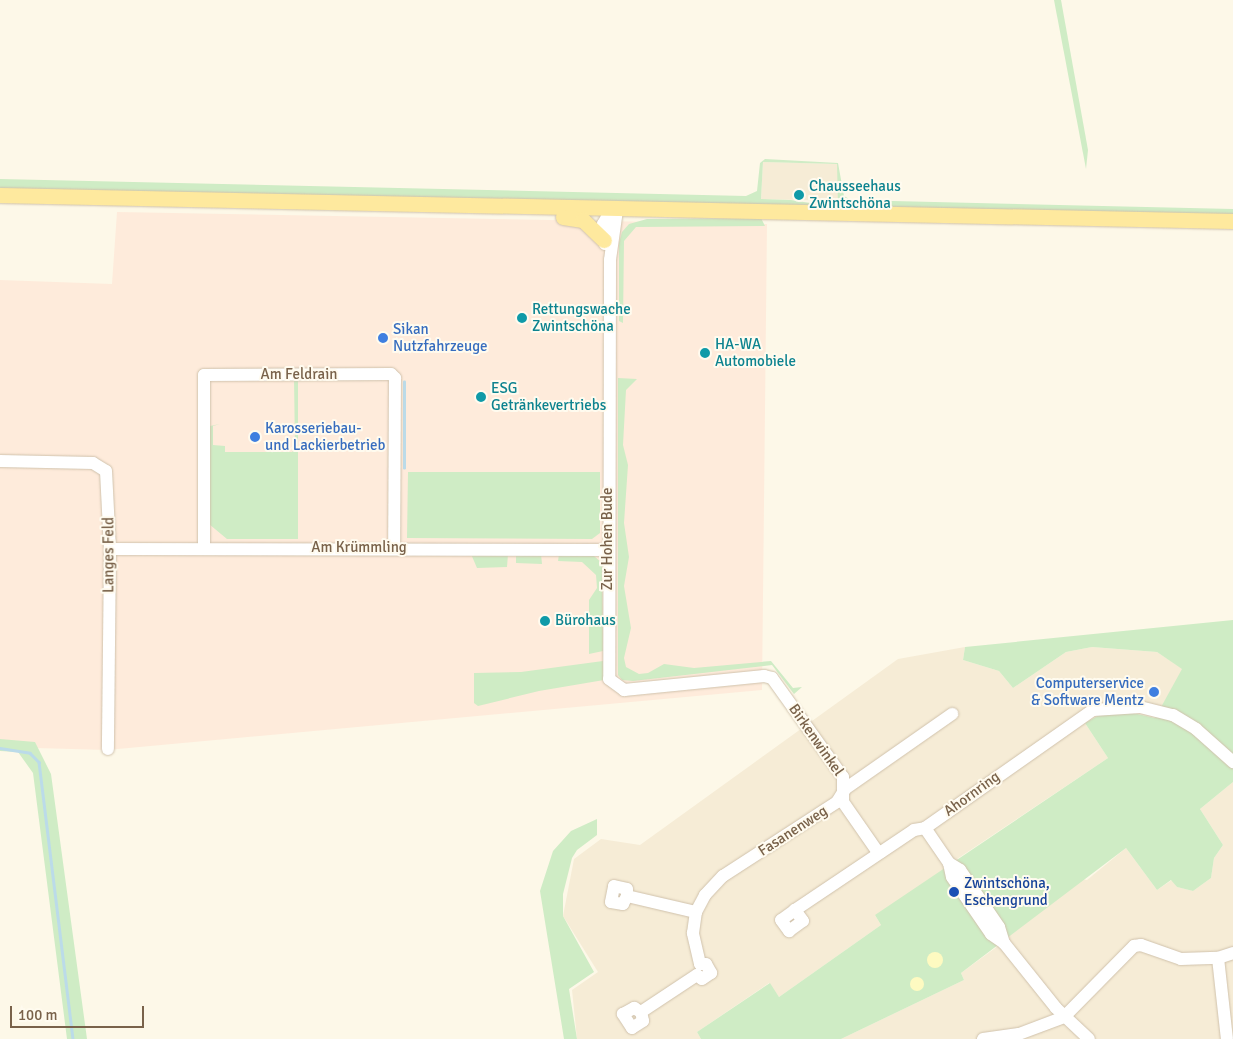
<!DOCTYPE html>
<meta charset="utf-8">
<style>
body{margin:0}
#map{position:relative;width:1233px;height:1039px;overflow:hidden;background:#fdf8e8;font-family:Signika,sans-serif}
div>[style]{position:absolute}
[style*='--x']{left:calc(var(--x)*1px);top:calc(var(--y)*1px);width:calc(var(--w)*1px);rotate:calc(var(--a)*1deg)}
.residential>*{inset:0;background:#f6ecd6}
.commercial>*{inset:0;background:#feebdb}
.green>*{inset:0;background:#cfecc5}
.sand>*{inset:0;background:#fefac1}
.round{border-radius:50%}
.stream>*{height:2.5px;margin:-1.25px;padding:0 1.25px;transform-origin:1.25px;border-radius:1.25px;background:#bbdbe9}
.roads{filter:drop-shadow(0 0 1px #d0c2ac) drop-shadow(0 0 1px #d0c2ac)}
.minor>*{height:12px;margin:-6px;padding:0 6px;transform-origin:6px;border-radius:6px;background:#fff}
.major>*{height:15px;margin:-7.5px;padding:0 7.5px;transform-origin:7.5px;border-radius:7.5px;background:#fee99e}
.dots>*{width:14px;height:14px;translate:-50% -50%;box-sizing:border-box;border:2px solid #fffbef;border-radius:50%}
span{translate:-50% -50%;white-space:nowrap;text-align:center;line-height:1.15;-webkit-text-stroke:4px #fffbef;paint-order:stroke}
.culture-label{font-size:15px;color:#0d838f}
.left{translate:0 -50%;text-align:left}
.shop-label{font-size:15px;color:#366cbe}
.right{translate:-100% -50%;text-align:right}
.street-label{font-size:15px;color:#79624a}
.transit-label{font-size:15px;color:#164399}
.scale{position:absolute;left:10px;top:1006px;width:134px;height:22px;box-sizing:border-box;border:2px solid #79624a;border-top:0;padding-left:6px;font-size:15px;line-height:18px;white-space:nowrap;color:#79624a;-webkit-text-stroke:4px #fffbef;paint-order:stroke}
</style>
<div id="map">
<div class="residential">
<i style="clip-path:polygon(763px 162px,838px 164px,838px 201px,761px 199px)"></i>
<i style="clip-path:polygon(965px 647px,963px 660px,999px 671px,1013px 688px,1066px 652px,1092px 647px,1157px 652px,1183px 669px,1155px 718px,1120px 710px,1085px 723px,1108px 758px,957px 859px,1087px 880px,1126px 848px,1157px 890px,1172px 880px,1177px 887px,1193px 891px,1211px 878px,1214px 858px,1223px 845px,1200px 809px,1233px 782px,1233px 1039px,841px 1039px,964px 980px,961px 973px,998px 946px,875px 915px,881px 925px,779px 997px,769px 983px,697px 1032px,701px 1039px,577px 1039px,572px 990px,598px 972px,563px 916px,574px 859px,601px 839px,640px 845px,898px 659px)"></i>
</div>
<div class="commercial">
<i style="clip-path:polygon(117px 212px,767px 224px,762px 690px,107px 750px,0 747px,0 280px,112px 284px)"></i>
</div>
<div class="green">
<i style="clip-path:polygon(1054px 0,1061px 0,1088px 150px,1086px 169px)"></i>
<i style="clip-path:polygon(765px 159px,838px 163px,844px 196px,851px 200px,1233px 209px,1233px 216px,838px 206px,837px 164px,763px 162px,761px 199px,791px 200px,810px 203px,810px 206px,0 189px,0 179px,746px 196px,757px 191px,760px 163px)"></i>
<i style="clip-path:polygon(761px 218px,765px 226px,636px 227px,624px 241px,623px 323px,619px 321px,619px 243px,622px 232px,629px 224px,647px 219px)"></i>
<i style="clip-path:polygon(294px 378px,298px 378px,298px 539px,227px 539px,209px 524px,210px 426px,220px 424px,213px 426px,213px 445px,225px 446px,225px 452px,292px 452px,295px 449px)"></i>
<i style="clip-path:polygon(618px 378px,637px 379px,626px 390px,623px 445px,628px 465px,624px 523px,629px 557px,624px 586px,631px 628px,624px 658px,626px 667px,639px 674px,648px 673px,664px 664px,694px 668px,771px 661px,793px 688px,802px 687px,794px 694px,772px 665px,633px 681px,622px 680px,618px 675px)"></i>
<i style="clip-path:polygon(408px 472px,600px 472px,600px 533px,592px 539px,407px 538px)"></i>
<i style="clip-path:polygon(471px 554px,508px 554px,507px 567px,477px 568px)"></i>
<i style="clip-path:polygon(516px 554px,541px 554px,542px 564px,516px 563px)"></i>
<i style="clip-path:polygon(559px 554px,594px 556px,602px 563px,603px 651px,589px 654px,589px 600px,597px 588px,596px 575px,582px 562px,558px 561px)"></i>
<i style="clip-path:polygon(1233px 620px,1233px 782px,1200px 809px,1223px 845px,1214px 858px,1211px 878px,1193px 891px,1177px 887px,1171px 880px,1157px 890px,1126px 848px,961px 973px,964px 980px,841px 1039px,701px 1039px,697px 1032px,770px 983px,779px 997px,881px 925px,875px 915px,1108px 758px,1085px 723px,1103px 713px,1120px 710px,1155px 718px,1182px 669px,1157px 652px,1092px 647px,1066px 652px,1013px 688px,999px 671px,963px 660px,965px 647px)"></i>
<i style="clip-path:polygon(603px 661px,604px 680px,539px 691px,478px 706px,474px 703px,474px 673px,521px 672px)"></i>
<i style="clip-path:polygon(0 739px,35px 742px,51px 774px,87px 1039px,67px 1039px,33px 773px,18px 752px,0 751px)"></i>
<i style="clip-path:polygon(597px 819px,597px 835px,577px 850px,572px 858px,563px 894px,563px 916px,594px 972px,569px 989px,577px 1039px,564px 1039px,540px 891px,553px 851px,571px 831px)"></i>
</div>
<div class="sand">
<i class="round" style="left:927px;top:952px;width:16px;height:16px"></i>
<i class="round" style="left:910px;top:977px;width:14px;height:14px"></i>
</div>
<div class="stream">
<i style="--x:404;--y:468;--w:86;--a:-90"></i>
<i style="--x:0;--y:748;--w:30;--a:9"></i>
<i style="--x:30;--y:753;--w:13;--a:45"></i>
<i style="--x:39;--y:762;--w:279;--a:83"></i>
</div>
<div class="roads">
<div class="minor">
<i style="--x:617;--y:210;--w:50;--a:98"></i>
<i style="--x:610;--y:260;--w:419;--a:90.1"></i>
<i style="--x:609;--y:679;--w:19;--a:36"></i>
<i style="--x:624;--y:690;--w:141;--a:-5.7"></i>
<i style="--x:764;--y:676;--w:8;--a:14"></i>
<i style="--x:772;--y:678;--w:122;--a:54.4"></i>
<i style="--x:843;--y:777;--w:25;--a:90"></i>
<i style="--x:843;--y:802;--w:60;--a:55.2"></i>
<i style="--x:877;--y:851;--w:4;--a:14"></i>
<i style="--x:605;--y:244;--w:20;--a:-96"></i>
<i style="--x:603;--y:224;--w:16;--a:-60"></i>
<i style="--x:0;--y:461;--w:93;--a:1.2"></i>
<i style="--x:93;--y:463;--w:15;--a:32"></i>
<i style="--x:106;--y:471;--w:78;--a:87.1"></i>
<i style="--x:110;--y:549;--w:200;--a:90.6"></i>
<i style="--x:204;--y:548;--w:173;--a:-90"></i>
<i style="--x:204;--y:375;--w:187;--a:-0.3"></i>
<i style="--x:391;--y:374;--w:6;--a:45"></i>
<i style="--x:395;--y:378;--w:170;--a:90.3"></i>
<i style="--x:110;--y:549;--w:498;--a:0.1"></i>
<i style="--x:925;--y:828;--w:42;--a:55.6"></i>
<i style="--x:949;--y:863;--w:14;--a:78"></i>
<i style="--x:952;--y:877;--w:69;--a:55.6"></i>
<i style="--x:991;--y:934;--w:16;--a:35"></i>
<i style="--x:1004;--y:943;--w:83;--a:51.3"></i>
<i style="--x:1056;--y:1008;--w:45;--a:43.2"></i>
<i style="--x:949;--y:863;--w:13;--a:32"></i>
<i style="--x:960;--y:870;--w:69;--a:55.6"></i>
<i style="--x:999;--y:927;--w:17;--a:73"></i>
<i style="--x:627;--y:896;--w:9;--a:117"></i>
<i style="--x:623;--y:904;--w:12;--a:-171"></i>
<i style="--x:611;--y:902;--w:16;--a:-79"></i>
<i style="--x:614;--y:886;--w:13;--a:13"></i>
<i style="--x:627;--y:889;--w:7;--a:90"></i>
<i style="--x:627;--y:896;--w:71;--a:13.1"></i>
<i style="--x:795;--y:910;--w:17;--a:144"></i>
<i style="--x:781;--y:920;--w:14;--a:54"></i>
<i style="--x:789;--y:931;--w:17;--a:-36"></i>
<i style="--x:803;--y:921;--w:14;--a:-126"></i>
<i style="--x:795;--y:910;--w:143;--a:-33.9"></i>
<i style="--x:914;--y:830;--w:11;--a:-10"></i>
<i style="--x:925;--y:828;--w:205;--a:-35.1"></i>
<i style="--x:1093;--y:710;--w:47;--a:-3.7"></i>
<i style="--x:1140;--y:707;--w:34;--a:14"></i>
<i style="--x:1173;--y:715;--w:27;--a:31"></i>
<i style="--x:1196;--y:729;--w:50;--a:41.7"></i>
<i style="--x:1218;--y:958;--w:81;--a:83.7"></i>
<i style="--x:641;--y:1012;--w:9;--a:77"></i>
<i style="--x:643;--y:1021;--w:13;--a:148"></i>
<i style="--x:632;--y:1028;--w:17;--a:-123"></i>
<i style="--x:623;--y:1014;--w:13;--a:-29"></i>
<i style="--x:634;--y:1008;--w:8;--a:30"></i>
<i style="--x:641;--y:1012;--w:67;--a:-33.5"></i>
<i style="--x:697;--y:975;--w:6;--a:39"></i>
<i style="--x:702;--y:979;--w:11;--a:-34"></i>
<i style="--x:711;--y:973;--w:10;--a:-119"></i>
<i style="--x:706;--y:964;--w:6;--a:180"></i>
<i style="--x:700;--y:964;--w:32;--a:-103"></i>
<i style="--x:693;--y:933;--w:21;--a:-82"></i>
<i style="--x:696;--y:912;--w:19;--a:-62"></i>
<i style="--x:705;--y:895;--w:26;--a:-47"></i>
<i style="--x:723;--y:876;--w:136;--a:-33"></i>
<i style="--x:837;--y:802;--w:15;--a:-58"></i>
<i style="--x:845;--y:789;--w:131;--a:-35"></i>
<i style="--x:983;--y:1039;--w:36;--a:-8"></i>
<i style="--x:1019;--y:1034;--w:48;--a:-20.7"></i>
<i style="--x:1064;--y:1017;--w:100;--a:-45.4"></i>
<i style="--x:1134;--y:946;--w:7;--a:-8"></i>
<i style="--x:1141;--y:945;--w:42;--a:19.3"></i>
<i style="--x:1181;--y:959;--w:37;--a:-2"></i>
<i style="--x:1218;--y:958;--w:16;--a:-18"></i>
</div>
<div class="major">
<i style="--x:0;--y:195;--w:1233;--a:1.21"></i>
<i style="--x:563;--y:217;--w:20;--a:9"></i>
<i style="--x:583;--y:220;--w:29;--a:44"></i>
</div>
</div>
<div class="dots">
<i style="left:799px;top:195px;background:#0f9aa8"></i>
<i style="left:522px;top:318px;background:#0f9aa8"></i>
<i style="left:383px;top:338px;background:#3f7fe0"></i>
<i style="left:705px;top:353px;background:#0f9aa8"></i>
<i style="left:481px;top:397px;background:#0f9aa8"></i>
<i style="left:255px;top:437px;background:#3f7fe0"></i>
<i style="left:545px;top:621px;background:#0f9aa8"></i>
<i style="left:1154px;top:692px;background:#3f7fe0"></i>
<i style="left:954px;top:892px;background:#1a4fb4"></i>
</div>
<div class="culture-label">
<span class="left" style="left:809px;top:195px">Chausseehaus<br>Zwintschöna</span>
<span class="left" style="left:532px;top:318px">Rettungswache<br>Zwintschöna</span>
<span class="left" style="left:715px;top:353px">HA-WA<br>Automobiele</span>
<span class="left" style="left:491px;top:397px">ESG<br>Getränkevertriebs</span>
<span class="left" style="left:555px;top:621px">Bürohaus</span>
</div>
<div class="shop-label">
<span class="left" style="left:393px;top:338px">Sikan<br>Nutzfahrzeuge</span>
<span class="left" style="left:265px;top:437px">Karosseriebau-<br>und Lackierbetrieb</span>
<span class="right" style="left:1144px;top:692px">Computerservice<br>&amp; Software Mentz</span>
</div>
<div class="street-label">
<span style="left:299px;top:375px">Am Feldrain</span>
<span style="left:608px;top:539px;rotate:-90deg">Zur Hohen Bude</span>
<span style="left:359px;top:548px">Am Krümmling</span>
<span style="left:109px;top:555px;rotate:-90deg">Langes Feld</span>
<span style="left:816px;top:740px;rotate:55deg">Birkenwinkel</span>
<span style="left:972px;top:794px;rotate:-36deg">Ahornring</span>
<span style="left:793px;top:831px;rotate:-33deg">Fasanenweg</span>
</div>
<div class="transit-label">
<span class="left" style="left:964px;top:892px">Zwintschöna,<br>Eschengrund</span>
</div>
<div class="scale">100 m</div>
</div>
